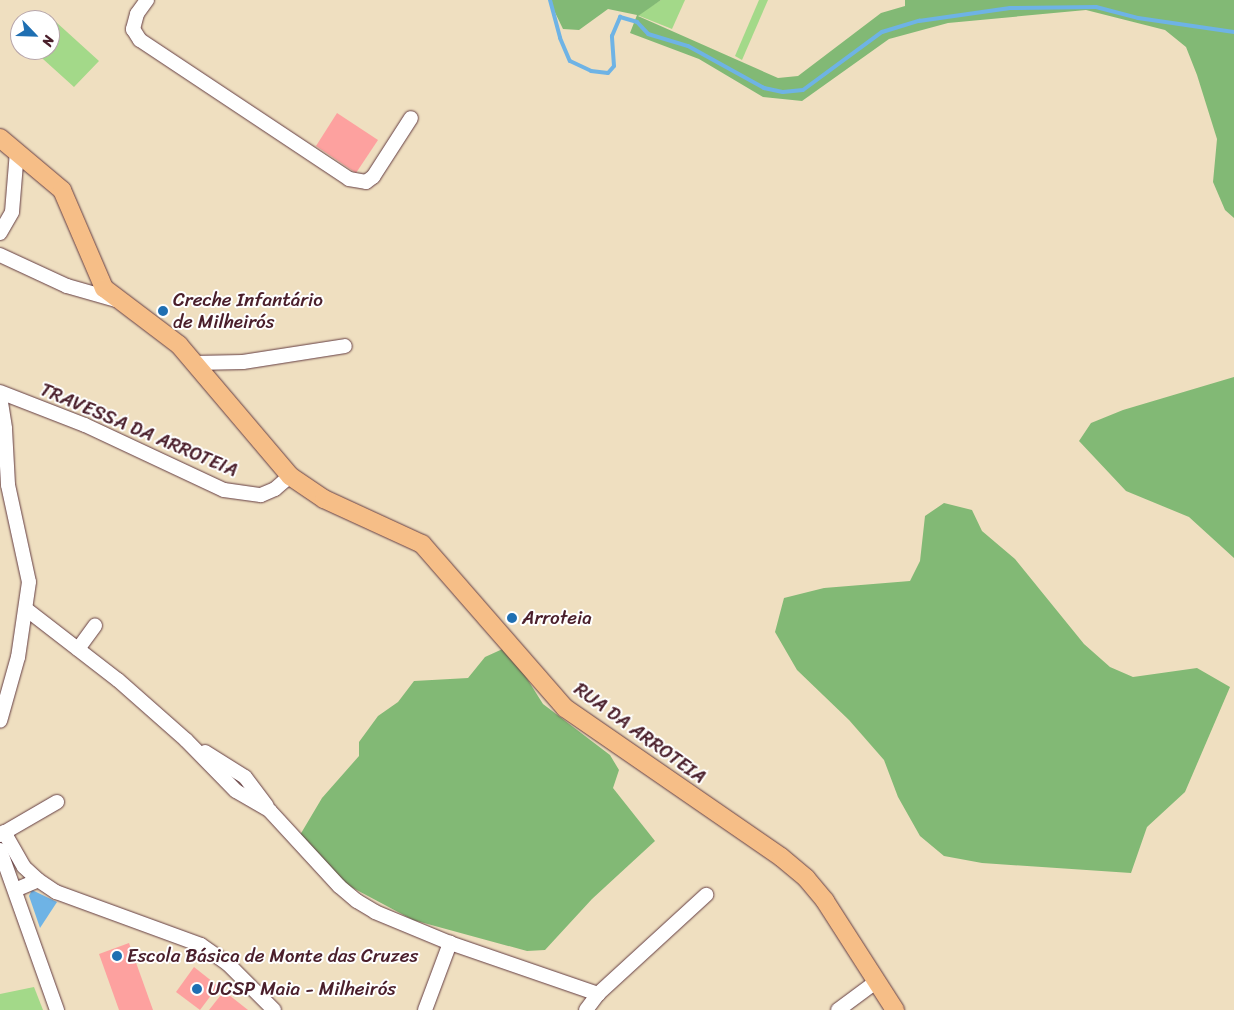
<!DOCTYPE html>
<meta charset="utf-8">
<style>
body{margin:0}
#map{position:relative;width:1234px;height:1010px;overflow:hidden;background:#efdfc0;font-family:Sriracha,sans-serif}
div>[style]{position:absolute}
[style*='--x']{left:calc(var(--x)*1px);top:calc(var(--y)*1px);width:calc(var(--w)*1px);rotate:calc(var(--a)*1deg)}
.green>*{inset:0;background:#a3d989}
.forest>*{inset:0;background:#82b975}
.water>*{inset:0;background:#6eb3e5}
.stream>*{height:4px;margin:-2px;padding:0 2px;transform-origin:2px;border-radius:2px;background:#6eb3e5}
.building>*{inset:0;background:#fda19f}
.roads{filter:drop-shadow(0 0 1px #633c41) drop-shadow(0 0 1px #633c41)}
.minor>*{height:14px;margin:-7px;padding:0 7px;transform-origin:7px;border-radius:7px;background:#fff}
.major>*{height:18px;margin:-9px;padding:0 9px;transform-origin:9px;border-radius:9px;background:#f6be87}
.dots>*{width:14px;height:14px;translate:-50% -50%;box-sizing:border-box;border:2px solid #fff;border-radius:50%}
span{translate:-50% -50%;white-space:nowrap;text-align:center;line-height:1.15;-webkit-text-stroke:4px #fff;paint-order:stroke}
.poi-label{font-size:19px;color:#4a1f2b}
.left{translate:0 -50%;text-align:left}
.street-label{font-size:19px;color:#4a1f2b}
.north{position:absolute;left:10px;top:10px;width:50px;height:50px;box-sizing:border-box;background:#fff;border:1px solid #b7a5aa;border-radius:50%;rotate:114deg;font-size:14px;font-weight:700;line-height:20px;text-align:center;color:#4a1f2b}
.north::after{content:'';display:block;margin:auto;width:18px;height:22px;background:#1f6fb2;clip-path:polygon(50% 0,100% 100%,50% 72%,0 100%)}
</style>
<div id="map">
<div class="green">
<i style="clip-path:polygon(661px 0,685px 0,672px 29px,637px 15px)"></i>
<i style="clip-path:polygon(759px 0,768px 0,742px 60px,735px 56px)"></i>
<i style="clip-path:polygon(45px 12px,99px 61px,74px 87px,33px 50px,50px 50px,50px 20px,38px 20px)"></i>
<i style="clip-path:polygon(34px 987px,43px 1010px,0 1010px,0 994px)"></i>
</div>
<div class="forest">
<i style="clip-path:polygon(549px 0,661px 0,638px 16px,778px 78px,798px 76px,881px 13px,905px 6px,905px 0,1234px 0,1234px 218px,1225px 210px,1213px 182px,1217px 139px,1197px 75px,1186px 47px,1165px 30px,1086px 10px,948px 23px,889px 39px,802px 101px,763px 97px,699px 59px,630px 33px,637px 15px,608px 9px,579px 30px,563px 29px)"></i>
<i style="clip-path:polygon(1234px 377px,1234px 558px,1189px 517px,1126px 491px,1079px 441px,1091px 423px,1123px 410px)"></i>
<i style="clip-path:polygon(944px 503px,972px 510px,982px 531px,1015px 559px,1084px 644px,1110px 667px,1133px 677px,1197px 668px,1230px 687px,1185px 792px,1147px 827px,1131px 873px,982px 863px,944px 856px,920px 836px,898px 797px,884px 760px,849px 720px,797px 670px,775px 632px,784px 598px,824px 588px,910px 581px,920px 561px,925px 516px)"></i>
<i style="clip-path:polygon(507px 647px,543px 704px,610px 755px,619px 770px,613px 788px,655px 841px,592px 899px,545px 950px,527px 951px,413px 920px,336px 879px,300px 835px,322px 798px,359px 756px,359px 742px,378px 716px,398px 702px,414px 681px,468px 678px,485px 657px)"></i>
</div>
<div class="water">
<i style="clip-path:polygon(32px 890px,57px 902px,40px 928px,29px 896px)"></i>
</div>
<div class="stream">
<i style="--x:550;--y:0;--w:39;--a:75"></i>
<i style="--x:560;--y:38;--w:25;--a:67"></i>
<i style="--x:570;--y:61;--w:23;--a:25"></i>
<i style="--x:591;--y:71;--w:17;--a:7"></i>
<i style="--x:608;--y:73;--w:9;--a:-49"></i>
<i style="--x:614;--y:66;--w:30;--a:-94"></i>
<i style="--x:612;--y:36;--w:21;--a:-67"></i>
<i style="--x:620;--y:17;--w:18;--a:16"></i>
<i style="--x:637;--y:22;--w:16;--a:47"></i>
<i style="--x:648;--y:34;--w:42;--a:16.7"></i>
<i style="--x:688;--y:46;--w:87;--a:28.9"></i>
<i style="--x:764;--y:88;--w:19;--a:12"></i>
<i style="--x:783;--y:92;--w:20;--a:-6"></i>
<i style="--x:803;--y:90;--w:98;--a:-36.3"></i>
<i style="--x:882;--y:32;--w:39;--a:-17"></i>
<i style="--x:919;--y:21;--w:92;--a:-8.1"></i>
<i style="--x:1010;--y:8;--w:86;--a:-0.7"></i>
<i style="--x:1096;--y:7;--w:43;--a:14.7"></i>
<i style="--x:1138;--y:18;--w:97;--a:8.3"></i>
</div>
<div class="building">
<i style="clip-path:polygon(337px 113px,378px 140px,356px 173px,316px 146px)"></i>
<i style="clip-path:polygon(129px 943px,153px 1010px,119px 1010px,99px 954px)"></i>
<i style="clip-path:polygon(194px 967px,218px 986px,200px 1010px,176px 992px)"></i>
<i style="clip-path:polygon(224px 991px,248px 1010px,209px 1010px)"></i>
</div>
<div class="roads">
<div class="minor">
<i style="--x:147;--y:0;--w:17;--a:126"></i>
<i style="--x:137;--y:14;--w:16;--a:105"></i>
<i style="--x:133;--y:29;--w:13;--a:58"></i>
<i style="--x:140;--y:40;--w:251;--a:33.6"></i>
<i style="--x:349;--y:179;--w:17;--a:10"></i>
<i style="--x:366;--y:182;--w:9;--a:-36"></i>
<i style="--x:373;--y:177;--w:70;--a:-57.2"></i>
<i style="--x:0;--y:233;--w:24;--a:-60"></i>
<i style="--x:12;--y:212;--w:61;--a:-85.3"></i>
<i style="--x:0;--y:255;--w:74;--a:24.8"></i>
<i style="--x:67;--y:286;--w:51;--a:15.9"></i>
<i style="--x:195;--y:363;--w:48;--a:-1.2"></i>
<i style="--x:243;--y:362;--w:103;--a:-8.9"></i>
<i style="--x:0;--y:392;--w:91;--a:21.2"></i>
<i style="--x:85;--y:425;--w:153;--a:25.1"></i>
<i style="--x:224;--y:490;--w:37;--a:8"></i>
<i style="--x:261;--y:495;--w:15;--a:-23"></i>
<i style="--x:275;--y:489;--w:20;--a:-41"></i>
<i style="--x:0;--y:396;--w:33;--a:81"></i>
<i style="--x:5;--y:429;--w:56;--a:86.9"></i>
<i style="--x:8;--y:485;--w:99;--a:77.8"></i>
<i style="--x:29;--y:582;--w:76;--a:98.3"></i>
<i style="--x:18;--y:657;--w:66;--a:105.7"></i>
<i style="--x:26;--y:609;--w:116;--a:37.7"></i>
<i style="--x:118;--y:680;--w:91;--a:41.4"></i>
<i style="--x:186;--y:740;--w:71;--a:45.6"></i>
<i style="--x:236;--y:791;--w:39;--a:30"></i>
<i style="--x:270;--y:811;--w:102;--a:47.4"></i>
<i style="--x:339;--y:886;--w:23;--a:40"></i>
<i style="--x:357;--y:901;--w:21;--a:31"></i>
<i style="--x:375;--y:912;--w:81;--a:22.5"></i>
<i style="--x:450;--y:943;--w:157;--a:19"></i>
<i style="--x:78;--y:649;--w:29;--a:-54"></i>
<i style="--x:205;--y:752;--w:47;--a:32"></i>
<i style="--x:245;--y:777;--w:36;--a:53"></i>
<i style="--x:4;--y:832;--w:40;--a:60.3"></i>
<i style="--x:24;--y:867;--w:19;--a:43"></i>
<i style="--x:0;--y:835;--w:66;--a:-30.1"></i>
<i style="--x:0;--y:850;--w:170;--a:70.4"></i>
<i style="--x:15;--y:890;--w:25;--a:-23"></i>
<i style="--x:38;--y:880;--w:22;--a:34"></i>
<i style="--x:56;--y:892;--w:154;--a:20.1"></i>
<i style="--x:201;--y:945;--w:33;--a:35"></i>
<i style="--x:228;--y:964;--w:65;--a:45"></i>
<i style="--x:425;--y:1010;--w:72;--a:-69.5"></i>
<i style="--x:586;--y:1010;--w:20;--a:-53"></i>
<i style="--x:598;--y:994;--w:147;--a:-42.5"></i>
<i style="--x:838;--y:1010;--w:49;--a:-36.6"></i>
</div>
<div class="major">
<i style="--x:0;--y:138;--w:81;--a:40"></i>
<i style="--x:62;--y:190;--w:107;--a:66.8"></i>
<i style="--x:104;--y:288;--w:94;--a:37.2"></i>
<i style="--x:179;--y:345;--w:172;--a:49.7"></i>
<i style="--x:290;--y:476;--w:41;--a:34.1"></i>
<i style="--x:324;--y:499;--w:108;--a:24.7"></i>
<i style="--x:422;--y:544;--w:218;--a:48.9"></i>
<i style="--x:565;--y:708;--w:262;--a:34.6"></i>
<i style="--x:781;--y:857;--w:33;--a:40"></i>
<i style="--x:806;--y:878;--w:30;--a:50"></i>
<i style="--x:825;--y:901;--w:130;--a:57.3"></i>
</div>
</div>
<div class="dots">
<i style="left:163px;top:311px;background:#1f6fb2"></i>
<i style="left:512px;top:618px;background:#1f6fb2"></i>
<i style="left:117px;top:956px;background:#1f6fb2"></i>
<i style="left:197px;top:989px;background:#1f6fb2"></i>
</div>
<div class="poi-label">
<span class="left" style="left:173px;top:311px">Creche Infantário<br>de Milheirós</span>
<span class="left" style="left:522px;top:618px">Arroteia</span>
<span class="left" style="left:127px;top:956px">Escola Básica de Monte das Cruzes</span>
<span class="left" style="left:208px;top:989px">UCSP Maia - Milheirós</span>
</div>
<div class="street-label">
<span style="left:139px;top:430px;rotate:23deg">TRAVESSA DA ARROTEIA</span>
<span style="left:640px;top:733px;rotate:36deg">RUA DA ARROTEIA</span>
</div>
<div class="north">N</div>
</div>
